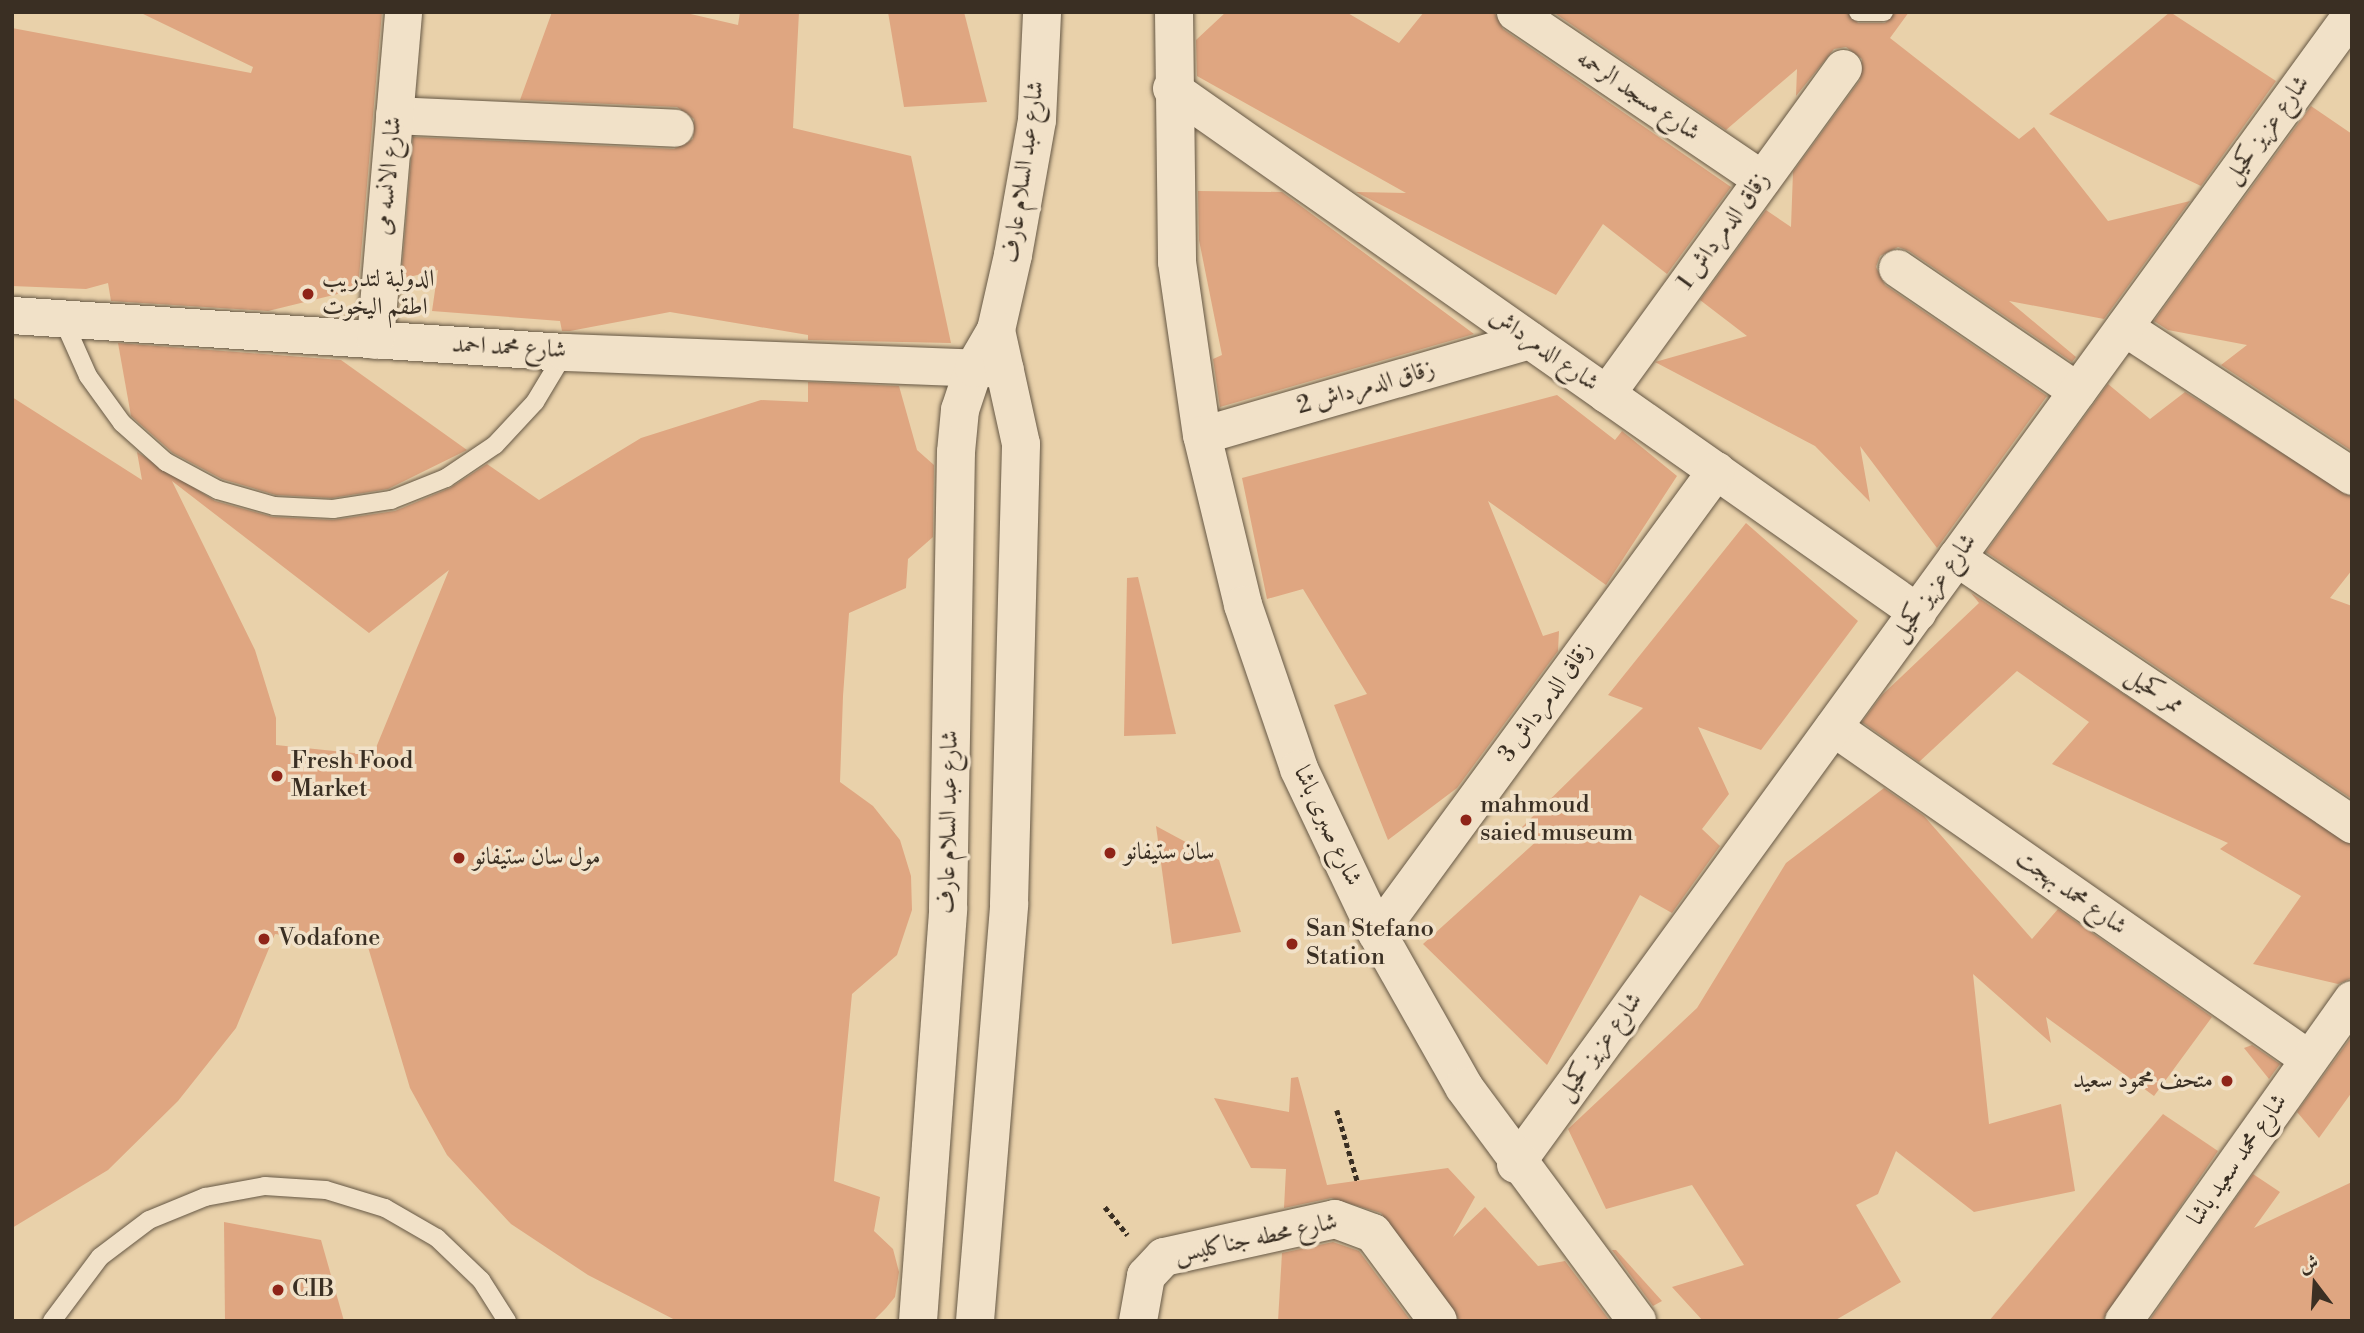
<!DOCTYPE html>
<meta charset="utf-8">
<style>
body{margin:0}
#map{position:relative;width:2364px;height:1333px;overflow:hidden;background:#e9d1aa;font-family:"Libre Bodoni",Amiri,serif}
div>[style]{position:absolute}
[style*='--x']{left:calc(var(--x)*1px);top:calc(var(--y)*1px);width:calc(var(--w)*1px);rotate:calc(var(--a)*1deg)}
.building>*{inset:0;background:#dfa681}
.path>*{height:4.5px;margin-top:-2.25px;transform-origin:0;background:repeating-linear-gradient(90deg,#3a2f23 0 5px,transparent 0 8.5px)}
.roads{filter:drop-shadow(0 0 2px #665845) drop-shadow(0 0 2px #665845)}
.service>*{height:18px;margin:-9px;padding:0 9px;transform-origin:9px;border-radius:9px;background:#f1e1c8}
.minor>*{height:37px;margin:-18.5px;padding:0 18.5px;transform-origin:18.5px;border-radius:18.5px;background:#f1e1c8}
.tertiary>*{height:38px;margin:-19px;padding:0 19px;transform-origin:19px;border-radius:19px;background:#f1e1c8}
.dots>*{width:19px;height:19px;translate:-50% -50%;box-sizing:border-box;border:4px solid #f1e1c8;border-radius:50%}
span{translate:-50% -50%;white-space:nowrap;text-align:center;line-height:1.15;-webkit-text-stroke:7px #f1e1c8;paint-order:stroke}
.street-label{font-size:24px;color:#3a2f23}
.poi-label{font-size:24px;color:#3a2f23}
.left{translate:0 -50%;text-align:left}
.right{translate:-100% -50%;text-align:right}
.frame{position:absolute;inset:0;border:14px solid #3a2f23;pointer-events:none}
.north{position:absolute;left:2280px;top:1249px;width:70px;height:70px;-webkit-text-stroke:5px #f1e1c8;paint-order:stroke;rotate:343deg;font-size:19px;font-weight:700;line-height:28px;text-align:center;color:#3a2f23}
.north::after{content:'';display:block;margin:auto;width:24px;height:32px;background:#3a2f23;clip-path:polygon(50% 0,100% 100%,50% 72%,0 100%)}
</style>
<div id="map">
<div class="building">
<i style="clip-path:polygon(139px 12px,382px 12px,358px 289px,268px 311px,111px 301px,108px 283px,86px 289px,12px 286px,12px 28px,251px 73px,253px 67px)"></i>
<i style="clip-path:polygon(552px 12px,682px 12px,738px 25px,740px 12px,799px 12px,793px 128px,911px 156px,951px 343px,808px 340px,808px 335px,670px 312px,570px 331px,562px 331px,560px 321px,432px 311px,438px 270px,401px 279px,413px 137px,674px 149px,693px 139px,694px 119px,677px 107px,520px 100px)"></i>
<i style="clip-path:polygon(888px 12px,964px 12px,987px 102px,904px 107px)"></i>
<i style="clip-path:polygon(1226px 12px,1346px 12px,1399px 43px,1424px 12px,1494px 12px,1503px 29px,1731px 187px,1667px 274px,1603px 224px,1556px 295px,1356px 192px,1406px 193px,1197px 76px,1196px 40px)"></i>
<i style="clip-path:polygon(1553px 12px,1847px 12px,1858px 23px,1885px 23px,1895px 12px,1909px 12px,1890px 38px,2019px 139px,2034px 127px,2108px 221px,2190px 201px,2104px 319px,2009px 301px,2076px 357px,2072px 362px,1909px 251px,1898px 247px,1880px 256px,1876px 267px,1885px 285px,2047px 396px,1937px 548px,1860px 446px,1870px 502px,1815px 446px,1655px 362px,1747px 336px,1700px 300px,1766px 210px,1791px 227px,1793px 172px,1860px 80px,1862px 59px,1846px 47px,1834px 49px,1796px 96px,1797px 69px,1726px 130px)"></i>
<i style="clip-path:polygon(2170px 12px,2276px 81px,2201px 186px,2049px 114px)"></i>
<i style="clip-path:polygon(2311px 106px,2352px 134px,2352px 451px,2221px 365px,2247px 345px,2168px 330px,2154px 321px)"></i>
<i style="clip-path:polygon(1198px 191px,1282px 192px,1474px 334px,1220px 407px,1213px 359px,1222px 355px,1199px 240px)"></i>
<i style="clip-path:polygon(118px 343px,341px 360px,467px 450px,388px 489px,332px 498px,276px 495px,222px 479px,173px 453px,131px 416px)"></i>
<i style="clip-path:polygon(evenodd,808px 382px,899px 386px,917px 450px,934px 465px,933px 537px,908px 559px,906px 588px,849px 613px,843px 696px,840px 782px,873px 806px,900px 840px,911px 876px,912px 910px,897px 955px,852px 994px,834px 1181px,880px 1197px,874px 1231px,893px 1249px,899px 1272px,895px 1297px,886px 1308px,873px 1321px,677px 1321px,588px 1275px,511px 1224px,447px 1155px,410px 1088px,368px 947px,275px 934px,236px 1028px,178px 1101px,108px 1170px,12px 1228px,12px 397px,142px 480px,137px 452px,215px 501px,273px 517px,333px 520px,395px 511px,450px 488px,487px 464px,539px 500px,641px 438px,761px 400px,808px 402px,808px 382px,172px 481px,369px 633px,449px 570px,373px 755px,276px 745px,276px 718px,255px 650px,172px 481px)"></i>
<i style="clip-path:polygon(2108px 384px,2150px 419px,2185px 392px,2352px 497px,2352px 570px,2330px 598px,2352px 606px,2352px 799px,1986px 552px)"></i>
<i style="clip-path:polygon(1557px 395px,1615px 440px,1622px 431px,1677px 476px,1606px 585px,1488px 501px,1543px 636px,1559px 631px,1558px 651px,1457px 788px,1388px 840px,1334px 705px,1367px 694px,1303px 589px,1267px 599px,1242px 478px)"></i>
<i style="clip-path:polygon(1746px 523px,1858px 621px,1761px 750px,1698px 727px,1729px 794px,1702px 829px,1720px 846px,1672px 913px,1640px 895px,1547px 1065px,1423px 944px,1539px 839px,1518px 831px,1643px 708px,1608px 695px)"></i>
<i style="clip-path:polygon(1138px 577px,1176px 734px,1124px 736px,1127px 578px)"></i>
<i style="clip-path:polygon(1971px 593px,2352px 845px,2352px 978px,2338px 984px,2253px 964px,2301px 896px,2220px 849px,2228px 843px,2052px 764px,2089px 722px,2017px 671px,1919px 762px,1862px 722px,1882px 695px,1979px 603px)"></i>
<i style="clip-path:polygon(1884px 788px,1924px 816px,2032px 939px,2058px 909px,2212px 1017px,2154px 1096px,2046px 1017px,2051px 1043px,1973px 974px,1989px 1124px,2061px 1104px,2075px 1191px,1974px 1212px,1896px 1151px,1878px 1194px,1856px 1205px,1901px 1282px,1834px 1321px,1703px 1321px,1672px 1287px,1744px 1265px,1692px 1185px,1606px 1209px,1568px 1129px,1697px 1008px,1786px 863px)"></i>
<i style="clip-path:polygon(1156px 826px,1219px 860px,1241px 932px,1172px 944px)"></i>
<i style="clip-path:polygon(2352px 1036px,2352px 1092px,2319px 1138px,2297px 1112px)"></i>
<i style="clip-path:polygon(2252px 1045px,2280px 1064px,2269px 1079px,2244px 1048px)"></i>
<i style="clip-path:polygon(1298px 1077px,1327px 1185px,1448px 1168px,1475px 1197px,1453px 1237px,1485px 1207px,1538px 1266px,1565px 1261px,1610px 1321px,1460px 1321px,1381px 1213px,1331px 1198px,1284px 1208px,1286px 1169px,1251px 1168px,1214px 1098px,1289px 1112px,1291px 1078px)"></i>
<i style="clip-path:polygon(2163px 1114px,2218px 1151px,2102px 1321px,1989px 1321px)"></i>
<i style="clip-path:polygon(2253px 1174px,2280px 1192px,2254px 1228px,2352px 1182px,2352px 1321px,2149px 1321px)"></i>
<i style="clip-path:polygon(224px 1222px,321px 1240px,344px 1321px,225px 1321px)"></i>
<i style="clip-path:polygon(1333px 1242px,1359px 1251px,1411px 1321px,1278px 1321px,1282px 1253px)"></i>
<i style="clip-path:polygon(1612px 1250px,1616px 1250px,1662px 1301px,1653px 1306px)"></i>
</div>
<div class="path">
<i style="--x:1337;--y:1110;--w:76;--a:74"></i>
<i style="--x:1105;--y:1207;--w:36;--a:51"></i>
</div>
<div class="roads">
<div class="service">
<i style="--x:1858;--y:12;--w:26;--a:0"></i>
<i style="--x:64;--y:322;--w:59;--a:66"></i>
<i style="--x:88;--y:376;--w:58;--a:54.1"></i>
<i style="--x:122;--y:423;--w:59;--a:41.6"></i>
<i style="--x:166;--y:462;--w:59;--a:28.3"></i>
<i style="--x:218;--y:490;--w:58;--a:15.9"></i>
<i style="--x:274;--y:506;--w:59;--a:2.9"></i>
<i style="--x:333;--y:509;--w:59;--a:-8.8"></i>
<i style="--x:391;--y:500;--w:59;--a:-21.8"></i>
<i style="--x:446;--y:478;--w:59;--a:-34"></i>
<i style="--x:495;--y:445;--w:59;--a:-47.1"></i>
<i style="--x:535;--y:402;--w:58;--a:-59"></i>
<i style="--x:52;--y:1321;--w:80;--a:-53.1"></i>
<i style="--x:100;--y:1257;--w:61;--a:-37.1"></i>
<i style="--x:149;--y:1220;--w:61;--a:-22.3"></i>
<i style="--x:205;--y:1197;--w:61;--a:-10.4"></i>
<i style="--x:265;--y:1186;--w:61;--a:3.8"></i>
<i style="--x:326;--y:1190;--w:62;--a:17"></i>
<i style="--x:385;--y:1208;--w:60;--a:30"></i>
<i style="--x:437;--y:1238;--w:61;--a:43.7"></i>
<i style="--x:481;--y:1280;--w:49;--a:57.6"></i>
</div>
<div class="minor">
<i style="--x:1515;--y:12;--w:298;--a:34.1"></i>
<i style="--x:1171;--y:88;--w:912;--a:35.08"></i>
<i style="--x:394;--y:115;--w:281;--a:2.6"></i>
<i style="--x:1897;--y:268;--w:218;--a:34.3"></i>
<i style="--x:12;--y:315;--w:554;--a:3.83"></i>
<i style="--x:565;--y:352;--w:440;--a:2.2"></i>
<i style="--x:2124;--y:327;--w:272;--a:33.2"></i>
<i style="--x:375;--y:340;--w:329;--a:-85.1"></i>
<i style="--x:1606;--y:394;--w:403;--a:-54"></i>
<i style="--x:1202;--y:435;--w:341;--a:-16.2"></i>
<i style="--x:1956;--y:557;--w:478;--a:34"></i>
<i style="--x:1833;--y:727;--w:580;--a:34.89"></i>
<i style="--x:1377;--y:933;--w:574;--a:-53.79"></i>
<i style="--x:1515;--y:1164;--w:1423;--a:-53.98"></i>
<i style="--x:2123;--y:1321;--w:395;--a:-54.6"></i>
</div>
<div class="tertiary">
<i style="--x:1174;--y:12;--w:250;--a:89.3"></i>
<i style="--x:1177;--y:262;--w:175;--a:81.8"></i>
<i style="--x:1202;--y:435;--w:175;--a:76.4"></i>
<i style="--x:1243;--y:605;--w:173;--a:71.1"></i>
<i style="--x:1299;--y:769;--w:182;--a:64.6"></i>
<i style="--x:1377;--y:933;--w:177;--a:60.5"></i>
<i style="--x:1464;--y:1087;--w:291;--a:53.5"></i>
<i style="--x:918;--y:1321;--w:413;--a:-85.8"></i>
<i style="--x:948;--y:909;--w:457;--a:-89"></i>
<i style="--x:956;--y:452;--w:42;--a:-84.6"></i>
<i style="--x:960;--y:410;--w:44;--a:-71.6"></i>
<i style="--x:974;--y:368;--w:44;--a:-59.9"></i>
<i style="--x:996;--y:330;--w:77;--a:-77.2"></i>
<i style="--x:1013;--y:255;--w:137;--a:-79.9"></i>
<i style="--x:1037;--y:120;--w:108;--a:-87.3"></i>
<i style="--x:975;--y:1321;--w:418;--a:-85.3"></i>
<i style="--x:1009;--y:904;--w:460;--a:-88.5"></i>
<i style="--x:1021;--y:444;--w:117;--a:-102.4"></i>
<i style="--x:1138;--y:1321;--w:46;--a:-79.9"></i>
<i style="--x:1146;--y:1276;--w:26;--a:-47"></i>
<i style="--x:1164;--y:1257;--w:175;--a:-12.5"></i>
<i style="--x:1335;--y:1219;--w:40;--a:20.2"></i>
<i style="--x:1373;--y:1233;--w:109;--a:53.5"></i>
</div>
</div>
<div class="dots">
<i style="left:308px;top:294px;background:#8f2418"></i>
<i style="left:277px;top:776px;background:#8f2418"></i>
<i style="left:1466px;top:820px;background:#8f2418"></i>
<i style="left:1110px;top:853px;background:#8f2418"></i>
<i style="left:459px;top:858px;background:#8f2418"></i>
<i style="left:264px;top:939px;background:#8f2418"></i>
<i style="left:1292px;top:944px;background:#8f2418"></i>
<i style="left:2227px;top:1081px;background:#8f2418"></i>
<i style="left:278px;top:1290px;background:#8f2418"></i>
</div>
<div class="street-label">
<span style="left:1638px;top:96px;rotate:34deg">شارع مسجد الرحمه</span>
<span style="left:2267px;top:130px;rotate:-54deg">شارع عزيز كحيل</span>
<span style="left:1024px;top:172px;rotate:-82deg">شارع عبد السلام عارف</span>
<span style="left:389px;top:176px;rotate:-85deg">شارع الانسه مى</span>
<span style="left:1724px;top:231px;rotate:-54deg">زقاق الدمرداش 1</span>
<span style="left:509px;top:348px;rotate:3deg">شارع محمد احمد</span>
<span style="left:1544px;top:350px;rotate:35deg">شارع الدمرداش</span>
<span style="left:1366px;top:388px;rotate:-16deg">زقاق الدمرداش 2</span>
<span style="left:1934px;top:588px;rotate:-54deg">شارع عزيز كحيل</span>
<span style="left:2154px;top:691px;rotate:34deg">ممر كحيل</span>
<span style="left:1546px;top:702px;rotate:-54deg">زقاق الدمرداش 3</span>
<span style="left:949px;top:822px;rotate:-89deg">شارع عبد السلام عارف</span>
<span style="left:1327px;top:826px;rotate:65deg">شارع صبرى باشا</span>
<span style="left:2071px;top:893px;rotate:35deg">شارع محمد بهجت</span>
<span style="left:1600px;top:1047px;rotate:-54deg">شارع عزيز كحيل</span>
<span style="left:2238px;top:1160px;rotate:-55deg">شارع محمد سعيد باشا</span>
<span style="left:1256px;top:1239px;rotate:-12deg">شارع محطه جناكليس</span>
</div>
<div class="poi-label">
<span class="left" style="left:322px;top:294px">الدولبة لتدريب<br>اطقم اليخوت</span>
<span class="left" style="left:291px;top:776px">Fresh Food<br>Market</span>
<span class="left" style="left:1480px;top:820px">mahmoud<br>saied museum</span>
<span class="left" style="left:1124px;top:853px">سان ستيفانو</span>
<span class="left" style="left:473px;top:858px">مول سان ستيفانو</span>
<span class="left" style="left:1306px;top:944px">San Stefano<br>Station</span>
<span class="left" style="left:278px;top:939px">Vodafone</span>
<span class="right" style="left:2213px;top:1081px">متحف محمود سعيد</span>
<span class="left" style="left:292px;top:1290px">CIB</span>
</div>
<div class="frame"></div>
<div class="north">ش</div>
</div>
